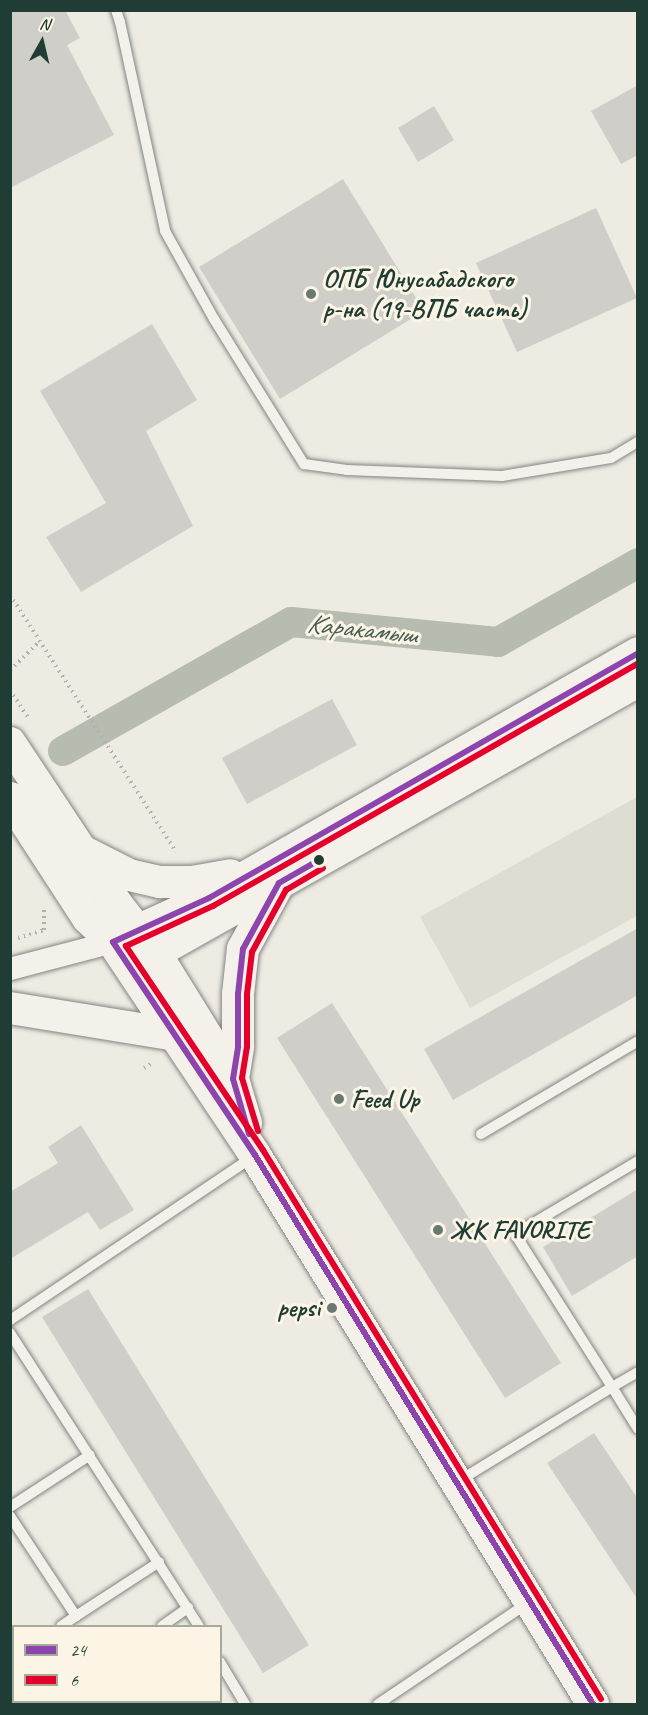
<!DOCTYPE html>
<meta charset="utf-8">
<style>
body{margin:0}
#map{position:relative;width:648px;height:1715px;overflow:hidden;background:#eeebe3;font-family:Caveat,sans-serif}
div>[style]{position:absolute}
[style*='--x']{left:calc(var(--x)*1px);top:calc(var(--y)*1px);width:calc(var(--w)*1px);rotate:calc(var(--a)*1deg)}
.green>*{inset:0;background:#deddd1}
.canal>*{height:30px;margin:-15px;padding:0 15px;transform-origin:15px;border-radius:15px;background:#b7bcb1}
.building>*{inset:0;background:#cfcec9}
.path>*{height:4px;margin-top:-2px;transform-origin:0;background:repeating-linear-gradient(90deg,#afb1ac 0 1.5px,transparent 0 6px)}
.roads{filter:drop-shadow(0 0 2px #828681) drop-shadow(0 0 2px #828681)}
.lane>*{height:10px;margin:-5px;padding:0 5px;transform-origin:5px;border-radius:5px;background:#f4f1eb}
.street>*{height:22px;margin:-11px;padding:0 11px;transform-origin:11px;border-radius:11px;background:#f4f1eb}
.secondary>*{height:32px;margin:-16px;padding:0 16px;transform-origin:16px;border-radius:16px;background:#f4f1eb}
.bus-1>*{height:6px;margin:-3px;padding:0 3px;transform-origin:3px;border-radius:3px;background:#8e44ad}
.bus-2>*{height:6px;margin:-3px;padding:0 3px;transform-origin:3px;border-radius:3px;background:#e4002b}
.dots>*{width:16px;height:16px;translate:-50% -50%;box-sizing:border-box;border:3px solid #fcf5e5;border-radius:50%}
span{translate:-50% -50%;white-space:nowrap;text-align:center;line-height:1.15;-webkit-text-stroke:6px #fcf5e5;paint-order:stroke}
.poi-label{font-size:26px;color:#1f3d34;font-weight:700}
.left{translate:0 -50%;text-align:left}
.right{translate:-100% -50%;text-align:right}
.water-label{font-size:27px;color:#465d53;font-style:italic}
.frame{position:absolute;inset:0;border:12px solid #1f3d34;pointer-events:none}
.legend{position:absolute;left:12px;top:1625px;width:210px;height:78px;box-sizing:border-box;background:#fcf5e5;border:2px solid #a4ab9e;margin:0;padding:8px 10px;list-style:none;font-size:18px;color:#1f3d34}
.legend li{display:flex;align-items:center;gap:12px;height:30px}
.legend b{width:30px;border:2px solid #a4ab9e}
.north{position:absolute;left:12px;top:12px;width:60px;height:60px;-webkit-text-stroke:4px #fcf5e5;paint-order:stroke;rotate:8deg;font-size:16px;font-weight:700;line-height:24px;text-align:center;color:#1f3d34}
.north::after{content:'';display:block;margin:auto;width:21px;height:27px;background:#1f3d34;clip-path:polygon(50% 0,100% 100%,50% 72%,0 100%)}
</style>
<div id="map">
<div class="green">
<i style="clip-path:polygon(637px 797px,637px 916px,470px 1008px,420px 917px)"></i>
</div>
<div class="canal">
<i style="--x:63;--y:751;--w:262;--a:-29.5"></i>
<i style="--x:291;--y:622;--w:208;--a:5.5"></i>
<i style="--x:498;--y:642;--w:161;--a:-29.4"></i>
</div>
<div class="building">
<i style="clip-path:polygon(10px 10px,65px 10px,80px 38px,67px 45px,114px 135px,10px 188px)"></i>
<i style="clip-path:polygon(638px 85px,638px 155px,621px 164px,591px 111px)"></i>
<i style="clip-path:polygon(434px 106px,454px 140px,418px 162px,398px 128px)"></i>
<i style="clip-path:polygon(343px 179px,424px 311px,280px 399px,199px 267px)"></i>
<i style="clip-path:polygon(596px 208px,637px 298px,517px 352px,476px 263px)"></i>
<i style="clip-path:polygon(152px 324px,197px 400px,146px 431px,193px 526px,81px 592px,46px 537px,106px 503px,40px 391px)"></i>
<i style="clip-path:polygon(332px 699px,357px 745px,247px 804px,222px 758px)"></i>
<i style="clip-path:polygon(638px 928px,638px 995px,453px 1100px,424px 1049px)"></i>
<i style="clip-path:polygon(332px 1003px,561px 1363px,505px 1398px,277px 1038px)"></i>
<i style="clip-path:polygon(81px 1125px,134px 1210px,100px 1230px,88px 1212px,10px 1259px,10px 1192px,58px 1163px,48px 1147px)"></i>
<i style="clip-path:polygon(638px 1189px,638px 1256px,572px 1296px,543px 1247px)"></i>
<i style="clip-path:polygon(88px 1289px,309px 1645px,263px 1673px,42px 1317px)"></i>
<i style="clip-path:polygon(594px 1433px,638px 1499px,638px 1600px,547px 1463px)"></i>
</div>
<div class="path">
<i style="--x:10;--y:595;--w:306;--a:57.1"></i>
<i style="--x:10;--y:670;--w:42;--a:-44"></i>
<i style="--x:10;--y:690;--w:33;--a:57"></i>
<i style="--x:18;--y:938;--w:27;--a:-17"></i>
<i style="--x:44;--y:930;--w:22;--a:-90"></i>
<i style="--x:144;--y:1068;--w:9;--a:-32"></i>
</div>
<div class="roads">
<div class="lane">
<i style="--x:116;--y:10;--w:13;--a:72"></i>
<i style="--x:120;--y:22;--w:214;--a:77.8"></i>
<i style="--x:165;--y:231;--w:101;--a:60.9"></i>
<i style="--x:214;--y:319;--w:171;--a:58.2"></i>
<i style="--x:304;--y:464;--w:43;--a:7.9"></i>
<i style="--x:347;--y:470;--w:155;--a:2.2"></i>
<i style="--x:502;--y:476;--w:110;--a:-9.4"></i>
<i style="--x:611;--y:458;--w:31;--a:-31"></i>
<i style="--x:481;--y:1134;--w:182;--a:-30.6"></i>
<i style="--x:638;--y:1161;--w:143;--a:149.3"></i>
<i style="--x:515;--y:1234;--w:181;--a:57.6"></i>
<i style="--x:612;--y:1387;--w:30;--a:-30"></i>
<i style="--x:10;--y:1320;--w:294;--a:-33.9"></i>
<i style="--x:10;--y:1333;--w:349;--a:57.2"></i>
<i style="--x:457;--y:1482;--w:182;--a:-31.5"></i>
<i style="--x:612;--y:1387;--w:49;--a:58.2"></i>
<i style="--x:10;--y:1507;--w:95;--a:-33"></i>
<i style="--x:10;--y:1516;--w:120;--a:56.6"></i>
<i style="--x:76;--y:1616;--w:18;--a:146"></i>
<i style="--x:76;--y:1616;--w:99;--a:-33"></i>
<i style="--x:162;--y:1626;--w:32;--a:-35"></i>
<i style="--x:10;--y:1661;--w:4;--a:-27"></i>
<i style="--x:220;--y:1662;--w:49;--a:59.2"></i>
<i style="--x:55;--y:1704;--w:4;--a:-27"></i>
<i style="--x:378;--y:1704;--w:181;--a:-34"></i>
</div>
<div class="street">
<i style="--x:10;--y:969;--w:106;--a:-14.7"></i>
</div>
<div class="secondary">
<i style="--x:10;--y:743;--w:196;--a:56.5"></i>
<i style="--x:118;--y:906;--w:60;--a:51.8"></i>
<i style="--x:155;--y:953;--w:148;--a:58.2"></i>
<i style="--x:233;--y:1079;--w:46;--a:73.5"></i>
<i style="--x:10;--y:798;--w:143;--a:57"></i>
<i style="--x:88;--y:918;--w:35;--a:44"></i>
<i style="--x:113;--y:942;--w:256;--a:56.3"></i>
<i style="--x:255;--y:1155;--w:645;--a:58.38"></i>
<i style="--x:86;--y:853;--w:48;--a:27.1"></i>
<i style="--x:129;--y:875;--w:32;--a:13"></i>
<i style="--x:160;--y:882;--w:32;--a:0"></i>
<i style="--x:192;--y:882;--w:39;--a:-10"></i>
<i style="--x:113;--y:942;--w:106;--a:-24.6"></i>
<i style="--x:209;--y:898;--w:494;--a:-29.7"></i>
<i style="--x:155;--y:953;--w:554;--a:-29.39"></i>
<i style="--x:10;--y:1008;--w:168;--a:9.2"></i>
<i style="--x:233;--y:1079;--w:33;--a:-81"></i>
<i style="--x:238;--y:1046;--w:52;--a:-90"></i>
<i style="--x:238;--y:994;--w:45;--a:-83.7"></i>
<i style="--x:243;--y:949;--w:75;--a:-61.4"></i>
</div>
</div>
<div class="bus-1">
<i style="--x:249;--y:1134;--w:57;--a:-106.2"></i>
<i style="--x:233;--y:1079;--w:33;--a:-81"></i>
<i style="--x:238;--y:1046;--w:52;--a:-90"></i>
<i style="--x:238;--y:994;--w:45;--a:-83.7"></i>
<i style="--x:243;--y:949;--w:75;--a:-61.4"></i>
<i style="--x:279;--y:883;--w:46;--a:-29.9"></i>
<i style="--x:593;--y:1704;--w:645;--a:-121.62"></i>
<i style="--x:255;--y:1155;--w:256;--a:-123.7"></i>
<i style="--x:113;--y:942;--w:106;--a:-24.6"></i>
<i style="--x:209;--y:898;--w:494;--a:-29.7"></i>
</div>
<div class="bus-2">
<i style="--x:258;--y:1131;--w:55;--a:-106.8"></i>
<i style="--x:242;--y:1078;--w:31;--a:-81"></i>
<i style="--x:247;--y:1047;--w:53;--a:-90"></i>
<i style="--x:247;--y:994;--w:42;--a:-83.2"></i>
<i style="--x:252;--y:952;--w:71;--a:-61.3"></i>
<i style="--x:286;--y:890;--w:43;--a:-30.7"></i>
<i style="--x:601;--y:1699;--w:645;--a:-121.62"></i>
<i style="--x:263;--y:1150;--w:246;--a:-123.9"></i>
<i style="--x:126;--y:946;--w:96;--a:-24.7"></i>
<i style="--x:213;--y:906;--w:489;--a:-29.7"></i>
</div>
<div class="dots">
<i style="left:311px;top:294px;background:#677a71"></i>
<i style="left:319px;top:860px;background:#1f3d34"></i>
<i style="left:339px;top:1099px;background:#677a71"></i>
<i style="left:438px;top:1230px;background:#677a71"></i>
<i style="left:332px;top:1308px;background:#677a71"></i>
</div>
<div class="poi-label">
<span class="left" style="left:323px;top:294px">ОПБ Юнусабадского<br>р-на (19-ВПБ часть)</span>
<span class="left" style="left:351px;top:1099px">Feed Up</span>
<span class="left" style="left:450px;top:1230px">ЖК FAVORITE</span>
<span class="right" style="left:320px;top:1308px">pepsi</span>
</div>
<div class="water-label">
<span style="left:362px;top:629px;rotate:6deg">Каракамыш</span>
</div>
<div class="frame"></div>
<ul class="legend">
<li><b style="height:8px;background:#8e44ad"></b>24</li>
<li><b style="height:8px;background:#e4002b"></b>6</li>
</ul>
<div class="north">N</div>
</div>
